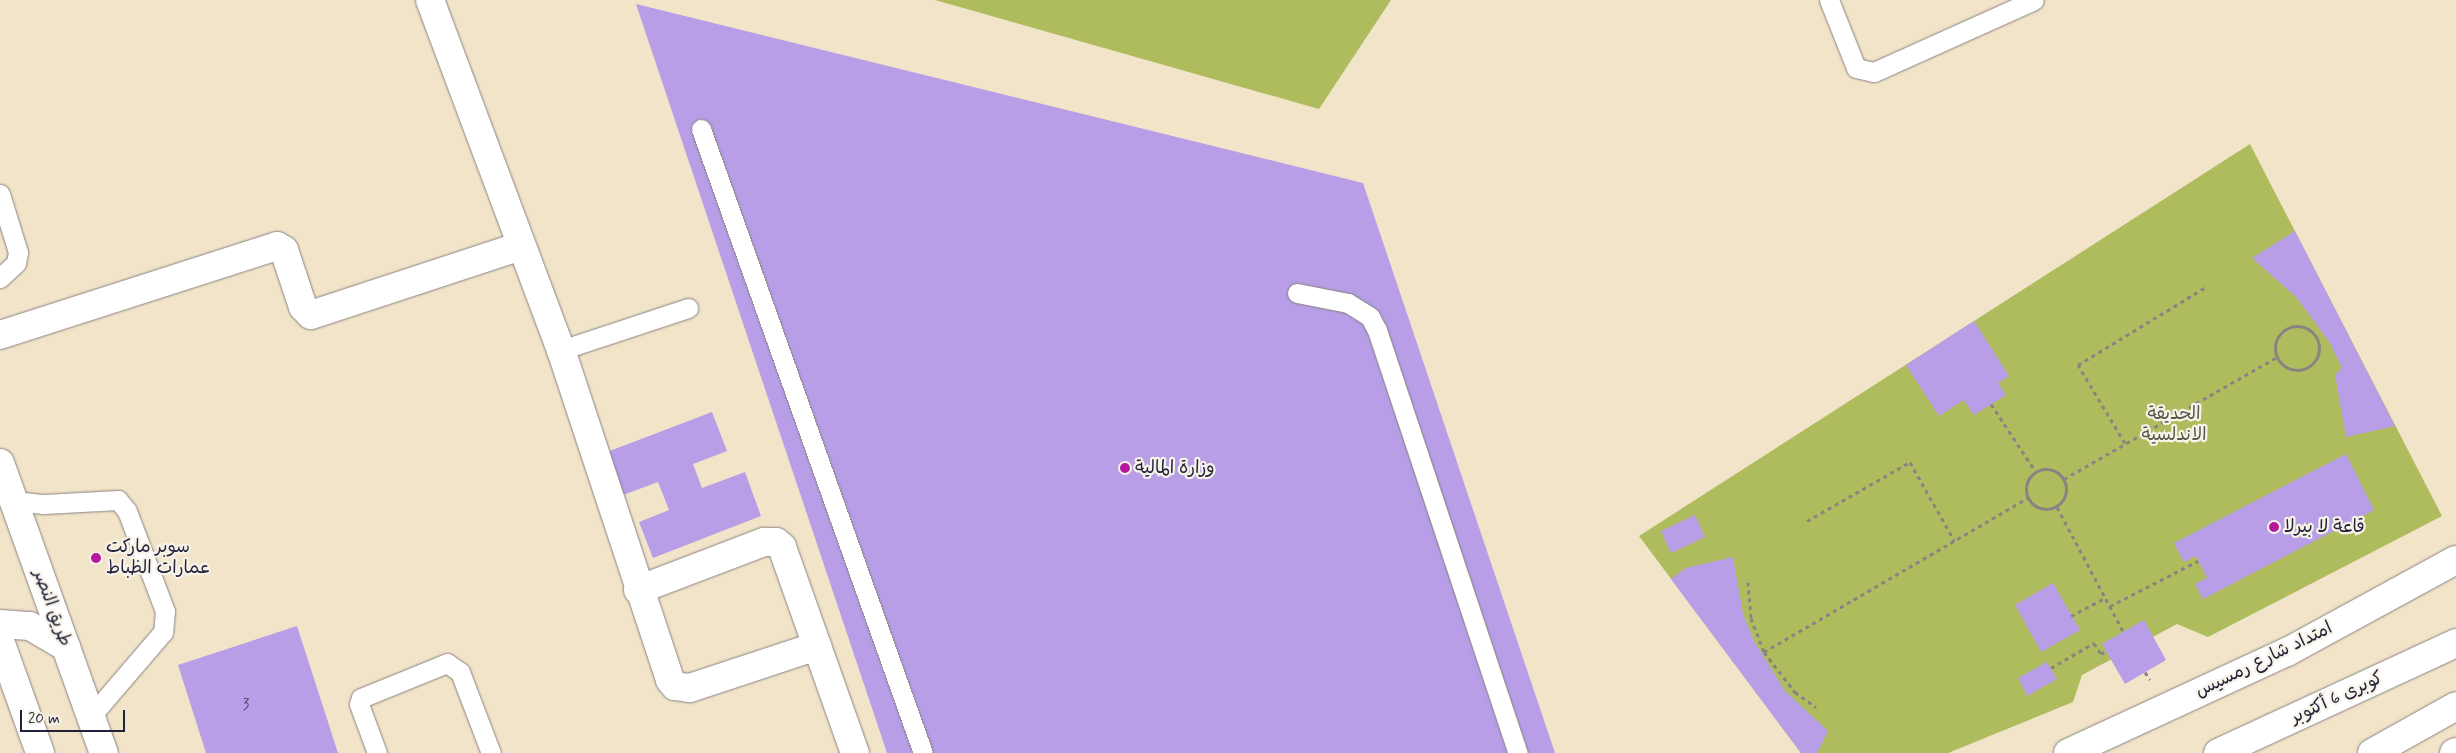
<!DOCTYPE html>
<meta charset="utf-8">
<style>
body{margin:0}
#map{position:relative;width:2456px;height:753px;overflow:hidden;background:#f2e4c9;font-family:Mynerve,"Playpen Sans Arabic",sans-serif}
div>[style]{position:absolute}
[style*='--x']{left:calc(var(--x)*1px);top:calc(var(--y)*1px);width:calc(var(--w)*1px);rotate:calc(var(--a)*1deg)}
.green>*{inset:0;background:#afbc5e}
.building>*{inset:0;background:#b79ee7}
.path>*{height:3px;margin-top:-1.5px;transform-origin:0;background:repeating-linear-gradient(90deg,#8a8382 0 4px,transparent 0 8px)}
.path>.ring{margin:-1.5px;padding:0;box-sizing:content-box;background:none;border:3px solid #8a8382;border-radius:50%}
.roads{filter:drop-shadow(0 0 1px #8a8382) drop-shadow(0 0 1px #8a8382)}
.service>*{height:19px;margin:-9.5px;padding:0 9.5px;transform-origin:9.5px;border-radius:9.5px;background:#fff}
.minor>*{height:28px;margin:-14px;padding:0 14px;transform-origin:14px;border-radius:14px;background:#fff}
.primary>*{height:28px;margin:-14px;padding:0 14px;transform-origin:14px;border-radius:14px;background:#fff}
.trunk>*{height:28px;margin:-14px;padding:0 14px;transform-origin:14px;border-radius:14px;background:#fff}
.motorway>*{height:28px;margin:-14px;padding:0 14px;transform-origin:14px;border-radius:14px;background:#fff}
.dots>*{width:14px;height:14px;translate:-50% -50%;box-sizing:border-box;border:2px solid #f7f3e8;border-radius:50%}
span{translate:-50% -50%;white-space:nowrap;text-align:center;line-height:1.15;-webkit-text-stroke:4.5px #f7f3e8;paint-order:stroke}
.number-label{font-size:15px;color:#474166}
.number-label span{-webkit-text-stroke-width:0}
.park-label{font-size:18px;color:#535847}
.poi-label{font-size:18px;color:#22223b}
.left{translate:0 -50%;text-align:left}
.street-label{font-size:18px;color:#22223b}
.scale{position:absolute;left:20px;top:710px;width:105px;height:22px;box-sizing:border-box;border:2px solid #22223b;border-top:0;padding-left:6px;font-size:15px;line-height:18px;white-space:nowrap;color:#22223b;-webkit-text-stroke:4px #f7f3e8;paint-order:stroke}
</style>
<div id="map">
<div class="green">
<i style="clip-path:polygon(935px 0,1391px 0,1319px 109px)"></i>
<i style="clip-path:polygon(2250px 144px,2442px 516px,2208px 637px,2177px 624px,2082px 675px,2073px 702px,1948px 753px,1801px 753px,1639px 536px)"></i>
</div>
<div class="building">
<i style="clip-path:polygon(636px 4px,1363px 183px,1555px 753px,887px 753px)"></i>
<i style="clip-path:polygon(2295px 231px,2395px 426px,2346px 437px,2335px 375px,2342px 368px,2330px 343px,2297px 298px,2252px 258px)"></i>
<i style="clip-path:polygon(1974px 321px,2009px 376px,1998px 383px,2006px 395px,1974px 415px,1964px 400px,1939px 416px,1906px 365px)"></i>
<i style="clip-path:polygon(712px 412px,727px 451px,693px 464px,702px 488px,745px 472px,761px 516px,653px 558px,639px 522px,669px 510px,658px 482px,623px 495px,607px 452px)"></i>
<i style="clip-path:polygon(2346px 454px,2374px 510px,2203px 599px,2195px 584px,2207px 578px,2196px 556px,2184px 562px,2174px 543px)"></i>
<i style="clip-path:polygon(1695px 515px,1705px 537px,1671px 553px,1661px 531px)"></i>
<i style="clip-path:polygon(1733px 557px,1743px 614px,1754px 641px,1785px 691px,1828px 731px,1817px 753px,1801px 753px,1671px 579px,1686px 568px)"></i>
<i style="clip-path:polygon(2053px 583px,2080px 630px,2041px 652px,2015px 605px)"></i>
<i style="clip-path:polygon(2144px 620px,2166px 660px,2125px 684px,2102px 644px)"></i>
<i style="clip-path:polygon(297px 626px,338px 753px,206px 753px,178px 665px)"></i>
<i style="clip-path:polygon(2047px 662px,2057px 679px,2027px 696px,2018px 678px)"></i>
</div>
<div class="path">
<i class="ring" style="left:2275px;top:326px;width:41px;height:41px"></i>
<i style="--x:1991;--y:404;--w:82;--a:56.5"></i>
<i style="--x:2125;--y:443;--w:91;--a:-121.1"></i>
<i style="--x:2078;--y:365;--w:148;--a:-31.4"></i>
<i class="ring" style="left:2026px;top:469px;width:37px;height:37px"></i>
<i style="--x:2064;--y:479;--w:245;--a:-29.8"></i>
<i style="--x:2057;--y:507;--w:140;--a:62"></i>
<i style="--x:1807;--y:521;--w:119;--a:-29.8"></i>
<i style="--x:1910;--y:462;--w:90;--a:60.6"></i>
<i style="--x:1748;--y:582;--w:36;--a:85"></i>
<i style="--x:1751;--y:618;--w:36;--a:69"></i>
<i style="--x:1764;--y:652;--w:51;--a:52.2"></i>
<i style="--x:1795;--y:692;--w:26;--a:36"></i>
<i style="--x:2110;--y:606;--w:99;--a:-27.1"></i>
<i style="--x:2071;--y:616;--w:38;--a:-28"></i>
<i style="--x:1764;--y:652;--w:306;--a:-30.3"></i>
<i style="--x:2051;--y:668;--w:50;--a:-30.2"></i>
<i style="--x:2094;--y:643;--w:13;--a:58"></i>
<i style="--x:2101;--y:654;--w:6;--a:-31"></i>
<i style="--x:2145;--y:672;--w:9;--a:58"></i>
</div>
<div class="roads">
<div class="service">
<i style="--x:1829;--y:0;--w:73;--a:68.3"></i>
<i style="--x:1856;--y:68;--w:18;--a:13"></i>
<i style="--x:1874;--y:72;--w:175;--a:-24.2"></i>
<i style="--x:701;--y:129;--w:662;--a:70.42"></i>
<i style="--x:0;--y:194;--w:61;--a:72.8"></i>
<i style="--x:18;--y:252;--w:11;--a:100"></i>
<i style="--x:16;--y:263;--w:22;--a:137"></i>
<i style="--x:1297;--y:293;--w:52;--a:11.1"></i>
<i style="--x:1348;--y:303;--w:26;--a:32"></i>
<i style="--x:1370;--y:317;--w:15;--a:62"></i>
<i style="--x:1377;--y:330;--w:446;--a:71.6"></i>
<i style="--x:561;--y:350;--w:134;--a:-18.3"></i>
<i style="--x:14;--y:501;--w:30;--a:6"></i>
<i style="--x:44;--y:504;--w:74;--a:-3.1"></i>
<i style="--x:118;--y:500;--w:14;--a:51"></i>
<i style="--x:127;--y:511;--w:107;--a:69.2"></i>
<i style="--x:165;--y:611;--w:21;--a:95"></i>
<i style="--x:163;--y:632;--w:111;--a:130.6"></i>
<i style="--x:377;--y:753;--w:52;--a:-110.2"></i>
<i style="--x:359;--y:704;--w:6;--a:-72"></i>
<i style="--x:361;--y:698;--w:93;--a:-22.1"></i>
<i style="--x:447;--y:663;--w:16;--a:35"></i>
<i style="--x:460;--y:672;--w:87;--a:69.1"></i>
</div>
<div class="minor">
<i style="--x:430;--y:0;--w:374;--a:69.5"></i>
<i style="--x:561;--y:350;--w:348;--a:71.7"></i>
<i style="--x:670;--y:680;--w:8;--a:50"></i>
<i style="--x:675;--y:686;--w:15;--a:8"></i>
<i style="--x:690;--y:688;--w:134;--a:-18.3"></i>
<i style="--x:0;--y:335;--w:291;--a:-17.8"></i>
<i style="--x:277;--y:246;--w:8;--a:30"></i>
<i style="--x:284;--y:250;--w:60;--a:71.6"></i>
<i style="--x:303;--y:307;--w:11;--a:45"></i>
<i style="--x:311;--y:315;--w:221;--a:-18.2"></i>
<i style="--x:638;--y:590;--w:135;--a:-20.9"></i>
<i style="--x:764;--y:542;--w:12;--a:0"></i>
<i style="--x:776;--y:542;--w:8;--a:40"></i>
<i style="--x:782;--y:547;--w:219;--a:70.5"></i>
</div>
<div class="primary">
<i style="--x:2068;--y:753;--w:241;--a:-24.8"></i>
<i style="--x:2287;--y:652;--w:192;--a:-28.6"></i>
<i style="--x:2454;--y:753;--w:2;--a:-27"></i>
</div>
<div class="trunk">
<i style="--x:0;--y:463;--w:308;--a:70.3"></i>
<i style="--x:0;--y:624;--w:30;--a:4"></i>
<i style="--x:30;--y:626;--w:42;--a:30.3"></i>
</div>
<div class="motorway">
<i style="--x:0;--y:641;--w:119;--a:70.3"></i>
<i style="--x:2218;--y:753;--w:262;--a:-24.8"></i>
<i style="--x:2372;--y:753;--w:96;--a:-29.2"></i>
</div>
</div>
<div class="dots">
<i style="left:1125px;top:468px;background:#b5179e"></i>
<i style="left:2274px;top:527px;background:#b5179e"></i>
<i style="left:96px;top:558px;background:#b5179e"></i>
</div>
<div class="number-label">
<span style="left:246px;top:706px">3</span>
</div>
<div class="park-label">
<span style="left:2174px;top:425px">الحديقة<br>الاندلسية</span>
</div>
<div class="poi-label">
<span class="left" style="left:1135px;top:468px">وزارة المالية</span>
<span class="left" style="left:2284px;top:527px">قاعة لا بيرلا</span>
<span class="left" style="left:106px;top:558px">سوبر ماركت<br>عمارات الظباط</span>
</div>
<div class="street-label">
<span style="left:52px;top:608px;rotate:70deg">طريق النصر</span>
<span style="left:2264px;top:660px;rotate:-26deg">امتداد شارع رمسيس</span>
<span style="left:2337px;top:698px;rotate:-25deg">كوبرى 6 أكتوبر</span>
</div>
<div class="scale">20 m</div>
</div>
